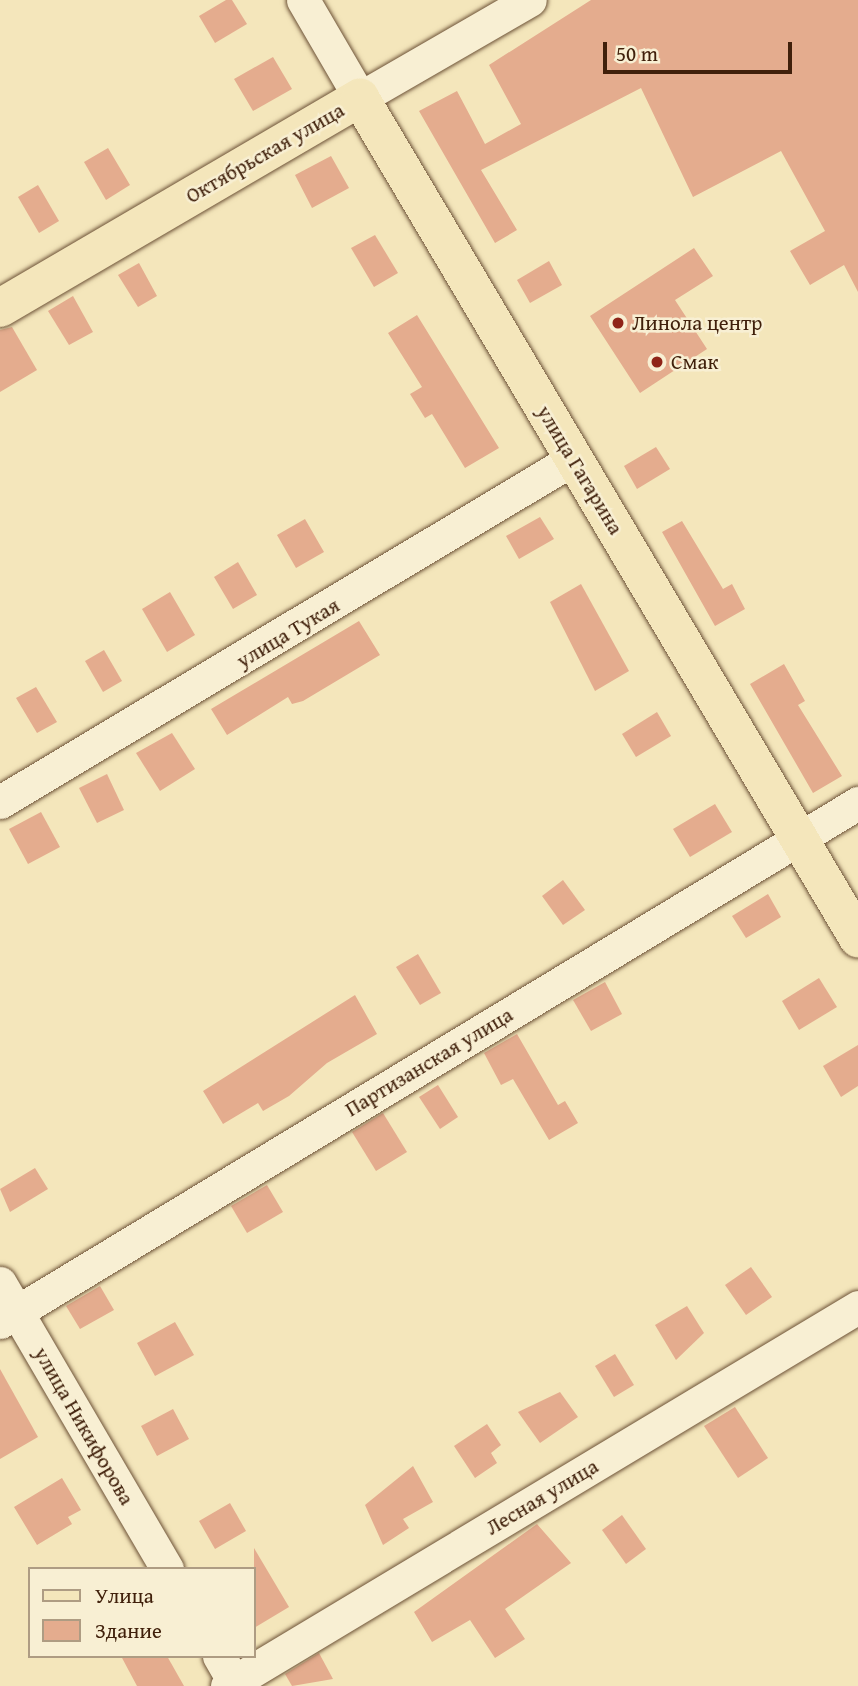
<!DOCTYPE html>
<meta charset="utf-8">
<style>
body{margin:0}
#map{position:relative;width:858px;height:1686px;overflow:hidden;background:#f4e6bb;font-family:"Gentium Book Plus",serif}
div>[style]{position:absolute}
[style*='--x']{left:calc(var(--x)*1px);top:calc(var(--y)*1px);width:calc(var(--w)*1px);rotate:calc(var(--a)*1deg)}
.building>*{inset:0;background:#e4ac8e}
.roads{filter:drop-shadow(0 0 2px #6d5237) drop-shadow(0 0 2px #6d5237)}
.minor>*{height:33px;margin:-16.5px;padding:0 16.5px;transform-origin:16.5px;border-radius:16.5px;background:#f8efd3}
.major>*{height:38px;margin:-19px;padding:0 19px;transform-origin:19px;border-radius:19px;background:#f4e6bb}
.dots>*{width:19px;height:19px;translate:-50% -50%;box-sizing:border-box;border:4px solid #f8efd3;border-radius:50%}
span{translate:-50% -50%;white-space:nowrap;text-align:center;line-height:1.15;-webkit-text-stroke:5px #f8efd3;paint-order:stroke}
.street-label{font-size:21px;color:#40200b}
.poi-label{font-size:21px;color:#40200b}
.left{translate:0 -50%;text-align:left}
.legend{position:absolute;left:28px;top:1567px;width:228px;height:91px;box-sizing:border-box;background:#f8efd3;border:2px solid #ae9c83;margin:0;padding:9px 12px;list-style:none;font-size:21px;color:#40200b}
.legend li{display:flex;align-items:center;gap:14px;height:35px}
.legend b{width:35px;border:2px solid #ae9c83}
.scale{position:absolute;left:603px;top:42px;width:189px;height:32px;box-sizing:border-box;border:4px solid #40200b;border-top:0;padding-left:9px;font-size:21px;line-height:24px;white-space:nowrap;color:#40200b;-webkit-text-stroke:5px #f8efd3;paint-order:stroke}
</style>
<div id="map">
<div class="building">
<i style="clip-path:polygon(226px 0,232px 0,247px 24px,215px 43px,199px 16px)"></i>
<i style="clip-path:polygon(591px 0,858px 0,858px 292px,844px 265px,810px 285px,790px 251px,825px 231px,781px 151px,693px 197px,641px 88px,481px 170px,517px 230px,495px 243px,419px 111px,457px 91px,485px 144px,521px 124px,489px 65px)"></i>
<i style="clip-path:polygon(273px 57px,292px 89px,253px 111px,234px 79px)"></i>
<i style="clip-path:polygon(108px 148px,130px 185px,106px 200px,84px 162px)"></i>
<i style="clip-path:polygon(331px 156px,349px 188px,312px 208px,295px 175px)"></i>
<i style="clip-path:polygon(38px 185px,59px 221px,39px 233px,18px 197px)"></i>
<i style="clip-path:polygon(375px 235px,398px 273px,374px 287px,351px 248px)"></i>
<i style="clip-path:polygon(694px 248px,713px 276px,675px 300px,707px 349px,640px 393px,590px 316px)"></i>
<i style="clip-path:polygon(549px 261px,562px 285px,530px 303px,517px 280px)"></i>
<i style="clip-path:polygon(139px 263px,157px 296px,138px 307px,118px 275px)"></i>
<i style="clip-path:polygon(73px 296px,93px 332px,69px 345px,48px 311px)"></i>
<i style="clip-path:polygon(417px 315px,499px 448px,465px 468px,432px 414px,425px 418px,410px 394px,422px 387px,388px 333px)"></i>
<i style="clip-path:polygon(12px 327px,37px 370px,0 392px,0 330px)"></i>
<i style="clip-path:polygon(656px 447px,670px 469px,637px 489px,624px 466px)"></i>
<i style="clip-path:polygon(540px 517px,554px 539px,519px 559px,506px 536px)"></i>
<i style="clip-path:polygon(305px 519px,324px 552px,296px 568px,277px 535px)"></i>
<i style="clip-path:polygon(682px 521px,723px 589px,732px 584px,745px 609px,715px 626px,662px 532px)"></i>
<i style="clip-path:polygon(238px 562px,257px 595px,233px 609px,214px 577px)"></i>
<i style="clip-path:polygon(581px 584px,629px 671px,595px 691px,550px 602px)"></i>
<i style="clip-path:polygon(170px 592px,195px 635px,167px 652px,142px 609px)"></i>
<i style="clip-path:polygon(359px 621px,380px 655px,303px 701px,292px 704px,288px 697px,227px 735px,211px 709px)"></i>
<i style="clip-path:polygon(104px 650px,122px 681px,103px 692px,85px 661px)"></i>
<i style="clip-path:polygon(784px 664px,805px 701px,798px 705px,842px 776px,813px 793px,750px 684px)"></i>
<i style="clip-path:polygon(36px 687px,57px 722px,37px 733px,16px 698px)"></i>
<i style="clip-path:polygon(657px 712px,671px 736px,636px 757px,622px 734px)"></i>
<i style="clip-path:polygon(172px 733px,195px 769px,160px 791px,136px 753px)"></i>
<i style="clip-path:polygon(107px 774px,124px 810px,97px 823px,79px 788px)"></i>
<i style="clip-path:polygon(715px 804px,732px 832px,690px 857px,673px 829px)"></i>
<i style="clip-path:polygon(41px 812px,60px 847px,28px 864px,9px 829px)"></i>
<i style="clip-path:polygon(563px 880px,585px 910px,563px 925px,542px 896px)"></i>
<i style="clip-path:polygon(768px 894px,781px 917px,746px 938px,732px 916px)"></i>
<i style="clip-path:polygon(418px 954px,441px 993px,420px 1005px,396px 967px)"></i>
<i style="clip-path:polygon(819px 978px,837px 1007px,799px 1030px,782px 1001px)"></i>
<i style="clip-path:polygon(605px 982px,622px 1014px,591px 1031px,573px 1000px)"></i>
<i style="clip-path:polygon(355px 995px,377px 1034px,327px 1063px,289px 1096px,263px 1111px,258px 1103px,223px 1124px,203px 1091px)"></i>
<i style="clip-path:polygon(517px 1034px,558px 1105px,565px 1101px,578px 1123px,549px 1140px,513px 1079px,501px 1085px,484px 1053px)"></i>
<i style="clip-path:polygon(858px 1045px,858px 1086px,841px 1097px,823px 1066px)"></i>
<i style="clip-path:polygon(438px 1085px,458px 1117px,440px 1129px,419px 1097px)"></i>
<i style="clip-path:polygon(383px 1113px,407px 1152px,376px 1171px,352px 1132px)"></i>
<i style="clip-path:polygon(35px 1168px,48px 1189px,10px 1212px,0 1189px)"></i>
<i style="clip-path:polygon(267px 1185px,283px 1212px,247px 1233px,231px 1206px)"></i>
<i style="clip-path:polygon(751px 1267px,772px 1297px,746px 1315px,725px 1285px)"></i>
<i style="clip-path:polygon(100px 1286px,114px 1310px,80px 1329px,66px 1306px)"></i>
<i style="clip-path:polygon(687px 1306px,704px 1333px,676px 1360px,655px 1325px)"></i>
<i style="clip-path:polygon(175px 1322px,194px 1355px,155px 1376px,137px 1343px)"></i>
<i style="clip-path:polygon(615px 1354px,634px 1385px,614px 1397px,595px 1366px)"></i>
<i style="clip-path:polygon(0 1369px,38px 1437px,0 1459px)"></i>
<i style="clip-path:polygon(560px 1392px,578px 1417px,540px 1443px,518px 1412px)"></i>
<i style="clip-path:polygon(735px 1407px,768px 1458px,738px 1478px,704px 1426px)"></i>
<i style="clip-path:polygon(173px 1409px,189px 1439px,157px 1456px,141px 1426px)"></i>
<i style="clip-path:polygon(487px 1424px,501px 1445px,491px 1453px,497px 1463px,475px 1478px,454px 1446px)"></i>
<i style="clip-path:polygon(413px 1466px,433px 1502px,403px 1519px,409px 1528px,383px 1545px,365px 1505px)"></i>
<i style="clip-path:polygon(62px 1478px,81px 1510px,68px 1517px,72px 1524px,37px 1545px,14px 1507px)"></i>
<i style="clip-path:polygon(230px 1503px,246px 1531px,215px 1549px,199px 1521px)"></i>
<i style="clip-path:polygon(622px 1515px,646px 1549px,626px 1564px,602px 1530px)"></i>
<i style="clip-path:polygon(537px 1524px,571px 1563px,505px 1609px,525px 1639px,495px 1658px,470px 1620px,432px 1642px,414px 1612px)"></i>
<i style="clip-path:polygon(254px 1548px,289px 1607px,254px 1628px)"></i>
<i style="clip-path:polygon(319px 1653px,333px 1679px,292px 1686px,285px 1674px)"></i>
<i style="clip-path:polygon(121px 1656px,167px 1656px,184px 1686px,137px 1686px)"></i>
</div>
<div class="roads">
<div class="minor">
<i style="--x:303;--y:0;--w:113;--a:59.8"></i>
<i style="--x:360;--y:98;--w:196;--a:-30"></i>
<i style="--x:0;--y:802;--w:668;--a:-30.9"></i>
<i style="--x:0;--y:1283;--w:331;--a:59.7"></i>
<i style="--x:0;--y:1322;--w:1003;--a:-31.17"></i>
<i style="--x:219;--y:1656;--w:34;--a:60"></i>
<i style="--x:227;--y:1686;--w:736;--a:-30.99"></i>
</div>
<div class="major">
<i style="--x:0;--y:308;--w:417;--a:-30.3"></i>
<i style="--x:360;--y:98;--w:977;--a:59.34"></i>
</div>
</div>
<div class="dots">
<i style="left:618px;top:323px;background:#8f2418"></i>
<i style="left:657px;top:362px;background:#8f2418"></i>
</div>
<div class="street-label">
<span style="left:265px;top:153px;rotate:-30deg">Октябрьская улица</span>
<span style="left:580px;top:470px;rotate:59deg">улица Гагарина</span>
<span style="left:288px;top:633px;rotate:-31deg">улица Тукая</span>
<span style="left:429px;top:1062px;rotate:-31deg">Партизанская улица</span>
<span style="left:84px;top:1426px;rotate:60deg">улица Никифорова</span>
<span style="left:542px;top:1497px;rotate:-31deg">Лесная улица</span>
</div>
<div class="poi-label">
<span class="left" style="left:632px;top:323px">Линола центр</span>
<span class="left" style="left:671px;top:362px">Смак</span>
</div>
<ul class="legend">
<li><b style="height:9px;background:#f4e6bb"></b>Улица</li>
<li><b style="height:19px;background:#e4ac8e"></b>Здание</li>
</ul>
<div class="scale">50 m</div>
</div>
